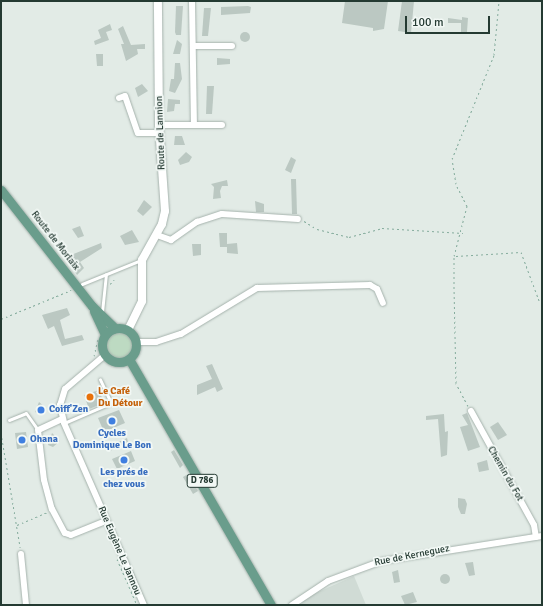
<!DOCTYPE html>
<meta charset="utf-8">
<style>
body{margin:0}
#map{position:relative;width:543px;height:606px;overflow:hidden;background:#e2ebe6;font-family:Signika,sans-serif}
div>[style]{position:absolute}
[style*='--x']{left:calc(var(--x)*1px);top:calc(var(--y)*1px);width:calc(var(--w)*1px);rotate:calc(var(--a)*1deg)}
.built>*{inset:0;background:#d0dbd5}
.green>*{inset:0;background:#bddac2}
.round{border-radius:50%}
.building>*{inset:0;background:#bbc8c2}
.path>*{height:1px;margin-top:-0.5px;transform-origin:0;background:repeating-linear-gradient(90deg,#85ac9d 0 2px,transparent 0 5px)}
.roads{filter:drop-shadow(0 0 1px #a5b2ac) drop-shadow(0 0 1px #a5b2ac)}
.lane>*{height:3px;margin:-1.5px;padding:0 1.5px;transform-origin:1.5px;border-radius:1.5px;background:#fff}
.street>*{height:6px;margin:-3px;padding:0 3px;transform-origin:3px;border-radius:3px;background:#fff}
.secondary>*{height:8px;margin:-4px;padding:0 4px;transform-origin:4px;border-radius:4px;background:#fff}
.primary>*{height:9px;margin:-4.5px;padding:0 4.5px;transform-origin:4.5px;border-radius:4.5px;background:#6a9d8c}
.primary>.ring{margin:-4.5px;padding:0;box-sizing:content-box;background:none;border:9px solid #6a9d8c;border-radius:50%}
.dots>*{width:11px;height:11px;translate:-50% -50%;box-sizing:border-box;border:2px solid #f2f8f5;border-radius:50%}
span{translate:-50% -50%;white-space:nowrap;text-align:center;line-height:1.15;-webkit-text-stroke:3.5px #f2f8f5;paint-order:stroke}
.shield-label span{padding:1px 3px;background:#f2f8f5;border:1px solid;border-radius:3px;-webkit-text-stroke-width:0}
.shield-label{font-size:9px;color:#243a32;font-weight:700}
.street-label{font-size:10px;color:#243a32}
.food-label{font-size:10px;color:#c56008;font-weight:700}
.left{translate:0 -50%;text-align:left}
.shop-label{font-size:10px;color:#366cbe;font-weight:700}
.frame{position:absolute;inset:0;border:2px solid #243a32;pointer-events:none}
.scale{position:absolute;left:405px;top:16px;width:85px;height:18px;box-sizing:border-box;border:2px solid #243a32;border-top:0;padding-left:5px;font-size:12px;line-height:14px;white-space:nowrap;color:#243a32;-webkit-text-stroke:3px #f2f8f5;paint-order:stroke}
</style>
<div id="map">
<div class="built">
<i style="clip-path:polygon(354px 576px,366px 605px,300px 605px,307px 597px)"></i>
</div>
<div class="green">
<i class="round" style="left:105px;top:332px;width:28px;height:28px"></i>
</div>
<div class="building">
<i style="clip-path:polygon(345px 1px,388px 1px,384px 29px,373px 31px,373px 28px,342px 23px)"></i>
<i style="clip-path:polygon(402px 1px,414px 1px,411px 33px,398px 31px)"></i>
<i style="clip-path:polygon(176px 6px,183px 6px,181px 35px,176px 35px,175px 32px)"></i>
<i style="clip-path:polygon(248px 6px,251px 7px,250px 13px,221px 15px,221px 7px)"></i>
<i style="clip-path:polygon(204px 8px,211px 8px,208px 36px,202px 36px)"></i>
<i style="clip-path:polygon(462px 17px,468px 18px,467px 32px,461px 32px,461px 23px,448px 23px,448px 18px,462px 20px)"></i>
<i style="clip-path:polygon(110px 24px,112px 30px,106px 32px,109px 40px,95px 45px,94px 41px,101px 38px,98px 30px)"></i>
<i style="clip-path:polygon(123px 26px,131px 45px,145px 44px,145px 49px,137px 49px,138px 54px,126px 61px,121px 44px,124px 44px,118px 29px)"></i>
<i class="round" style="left:240px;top:32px;width:10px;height:10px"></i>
<i style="clip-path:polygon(177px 40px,182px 44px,180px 54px,173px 54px)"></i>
<i style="clip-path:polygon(96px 54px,103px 54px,103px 66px,97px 66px)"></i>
<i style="clip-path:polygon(217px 58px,230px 59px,230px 64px,217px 65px)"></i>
<i style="clip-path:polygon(175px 63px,180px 63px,182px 79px,175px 93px,169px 91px,171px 79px,174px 79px)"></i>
<i style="clip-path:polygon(142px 84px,148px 91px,138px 97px,135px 88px)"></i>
<i style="clip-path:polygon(207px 86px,214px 86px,212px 114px,206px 114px)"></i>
<i style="clip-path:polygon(168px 99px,180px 100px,180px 104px,175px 104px,174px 111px,167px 112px)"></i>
<i style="clip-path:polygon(175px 136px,182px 136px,185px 145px,174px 145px)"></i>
<i style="clip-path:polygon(186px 152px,192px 157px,189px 162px,180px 165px,178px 160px)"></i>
<i style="clip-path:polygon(291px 157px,296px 160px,291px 173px,285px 170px)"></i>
<i style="clip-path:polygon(291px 179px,296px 179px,297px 214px,292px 214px)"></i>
<i style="clip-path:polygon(227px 180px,228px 186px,222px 186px,220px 191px,221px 198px,213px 199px,214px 187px,211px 184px)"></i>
<i style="clip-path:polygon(144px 200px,152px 207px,143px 216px,137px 211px)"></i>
<i style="clip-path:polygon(255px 201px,264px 204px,264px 212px,256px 212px)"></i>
<i style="clip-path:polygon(80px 226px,84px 236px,78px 238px,72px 229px)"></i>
<i style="clip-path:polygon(132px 230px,139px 242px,125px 245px,120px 236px)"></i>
<i style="clip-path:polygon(219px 233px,227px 233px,227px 244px,237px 243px,238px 254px,227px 253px,227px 247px,220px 247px)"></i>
<i style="clip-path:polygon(101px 243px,102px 248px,80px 262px,84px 268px,77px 275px,70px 264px,74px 261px,71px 255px)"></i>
<i style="clip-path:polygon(192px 244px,201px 244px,201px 255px,193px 256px)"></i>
<i style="clip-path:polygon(67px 308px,70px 315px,60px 320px,65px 339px,82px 335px,84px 340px,62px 346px,54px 326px,48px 329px,42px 315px)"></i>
<i style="clip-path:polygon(212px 364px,223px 389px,217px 392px,215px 387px,197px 395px,197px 385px,212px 379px,206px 366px)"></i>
<i style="clip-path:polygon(99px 390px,104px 403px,89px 409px,84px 395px)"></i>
<i style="clip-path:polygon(39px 402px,46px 408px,43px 415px,35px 412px)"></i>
<i style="clip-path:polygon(119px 410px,125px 423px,104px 432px,98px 418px)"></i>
<i style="clip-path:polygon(467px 413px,480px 447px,468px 451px,460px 427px,468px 425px,462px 415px)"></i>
<i style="clip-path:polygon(444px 414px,445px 432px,448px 431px,447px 455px,441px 457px,438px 419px,426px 420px,426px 416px)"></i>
<i style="clip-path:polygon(498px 422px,507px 435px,498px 440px,490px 427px)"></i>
<i style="clip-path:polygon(26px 432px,28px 447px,17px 449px,15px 433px)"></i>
<i style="clip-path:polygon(52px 433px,60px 441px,53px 447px,48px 445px)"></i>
<i style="clip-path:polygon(127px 438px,128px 442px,110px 451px,108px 447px)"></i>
<i style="clip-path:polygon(174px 450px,183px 465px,180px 468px,171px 452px)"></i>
<i style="clip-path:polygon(131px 451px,135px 461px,117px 469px,112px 459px)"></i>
<i style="clip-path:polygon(487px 460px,489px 470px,479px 472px,477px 463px)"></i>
<i style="clip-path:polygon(188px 474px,198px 491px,193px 494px,183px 477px)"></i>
<i style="clip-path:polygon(458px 498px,465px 499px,467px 504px,465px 514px,461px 514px,458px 507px)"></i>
<i style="clip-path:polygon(473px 562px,475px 575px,469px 576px,465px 563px)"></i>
<i style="clip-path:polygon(398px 570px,400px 582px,394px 583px,392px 572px)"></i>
<i class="round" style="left:440px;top:574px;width:10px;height:10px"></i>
<i style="clip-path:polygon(413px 592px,417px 602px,405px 605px,401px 596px)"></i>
</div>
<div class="path">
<i style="--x:304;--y:221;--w:15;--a:32"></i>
<i style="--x:317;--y:229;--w:33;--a:14"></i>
<i style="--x:349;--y:237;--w:34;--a:-15"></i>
<i style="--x:382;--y:228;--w:81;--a:3.5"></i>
<i style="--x:456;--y:256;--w:65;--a:-3.5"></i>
<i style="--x:521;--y:252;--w:54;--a:69.6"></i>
<i style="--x:110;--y:284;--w:6;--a:-45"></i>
<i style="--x:1;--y:319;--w:76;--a:-22.5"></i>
<i style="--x:94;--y:356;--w:17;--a:-77"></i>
<i style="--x:468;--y:406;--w:26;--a:-118"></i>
<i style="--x:456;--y:383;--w:94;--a:-91.2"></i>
<i style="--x:454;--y:289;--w:33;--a:-90"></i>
<i style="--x:454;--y:256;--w:52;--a:-75.4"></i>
<i style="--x:467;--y:206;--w:25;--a:-117"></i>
<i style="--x:456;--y:184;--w:25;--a:-99"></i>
<i style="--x:452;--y:159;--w:112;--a:-68"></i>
<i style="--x:494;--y:55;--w:54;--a:-84.7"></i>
<i style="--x:1;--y:433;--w:116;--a:80.5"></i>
<i style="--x:17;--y:525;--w:33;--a:-23"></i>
<i style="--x:117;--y:559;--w:50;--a:66.5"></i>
</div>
<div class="roads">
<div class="lane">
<i style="--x:82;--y:284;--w:64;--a:-22.1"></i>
<i style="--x:102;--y:312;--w:38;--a:-84"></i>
<i style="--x:9;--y:420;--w:18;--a:-22"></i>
<i style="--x:26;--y:413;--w:21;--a:55"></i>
<i style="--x:64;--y:423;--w:51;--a:-23.1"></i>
<i style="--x:111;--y:403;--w:26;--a:-115"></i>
</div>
<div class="street">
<i style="--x:192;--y:1;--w:124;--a:89.1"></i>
<i style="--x:193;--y:46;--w:39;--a:0"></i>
<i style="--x:119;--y:98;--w:6;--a:-18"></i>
<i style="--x:125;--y:96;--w:39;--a:71"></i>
<i style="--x:138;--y:133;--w:21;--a:0"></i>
<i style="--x:159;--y:125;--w:63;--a:0"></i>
<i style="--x:157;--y:235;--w:15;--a:20"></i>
<i style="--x:171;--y:240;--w:32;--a:-35"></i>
<i style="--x:197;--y:222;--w:26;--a:-18"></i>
<i style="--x:222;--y:214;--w:76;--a:3.8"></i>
<i style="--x:136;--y:342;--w:20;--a:0"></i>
<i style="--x:156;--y:342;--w:26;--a:-18"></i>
<i style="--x:181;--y:334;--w:89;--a:-31.2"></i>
<i style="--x:257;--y:288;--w:113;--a:-1.5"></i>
<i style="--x:370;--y:285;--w:8;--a:30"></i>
<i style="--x:377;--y:289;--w:15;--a:67"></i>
<i style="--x:105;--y:355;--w:52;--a:139.6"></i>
<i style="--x:65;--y:389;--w:17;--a:107"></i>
<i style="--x:60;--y:405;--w:18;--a:77"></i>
<i style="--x:64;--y:423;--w:199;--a:66.3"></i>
<i style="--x:471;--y:411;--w:130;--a:61.1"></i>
<i style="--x:534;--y:525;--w:12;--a:81"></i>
<i style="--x:62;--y:419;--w:26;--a:155"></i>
<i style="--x:38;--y:430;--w:50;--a:83.2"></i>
<i style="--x:44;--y:480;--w:30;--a:75"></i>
<i style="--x:52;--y:509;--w:27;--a:62"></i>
<i style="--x:65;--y:533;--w:6;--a:18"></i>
<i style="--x:71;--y:535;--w:38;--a:-22"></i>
<i style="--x:21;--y:554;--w:51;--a:84.4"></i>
<i style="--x:292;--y:605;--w:43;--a:-33.7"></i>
<i style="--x:328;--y:581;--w:58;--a:-20.3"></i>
<i style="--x:382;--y:561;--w:162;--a:-8.9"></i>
</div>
<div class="secondary">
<i style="--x:128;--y:330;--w:32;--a:-64"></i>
<i style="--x:142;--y:301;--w:41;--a:-90"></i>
<i style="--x:142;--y:260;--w:41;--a:-60.9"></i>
<i style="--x:162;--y:224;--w:13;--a:-77"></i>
<i style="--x:165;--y:211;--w:86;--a:-94"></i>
<i style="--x:159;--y:125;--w:124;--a:-90.5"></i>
</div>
<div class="primary">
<i style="--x:1;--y:190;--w:147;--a:51.9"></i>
<i style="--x:92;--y:306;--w:32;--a:44"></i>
<i style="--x:94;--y:311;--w:26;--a:65"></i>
<i class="ring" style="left:102px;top:328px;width:25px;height:25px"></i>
<i style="--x:129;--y:359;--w:284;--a:60"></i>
</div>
</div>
<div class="dots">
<i style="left:90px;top:397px;background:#e8710a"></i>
<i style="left:41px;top:410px;background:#3f7fe0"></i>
<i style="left:112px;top:421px;background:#3f7fe0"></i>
<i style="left:22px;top:440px;background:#3f7fe0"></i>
<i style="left:124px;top:460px;background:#3f7fe0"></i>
</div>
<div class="shield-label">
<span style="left:202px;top:481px">D 786</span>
</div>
<div class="street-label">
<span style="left:161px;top:133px;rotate:-92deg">Route de Lannion</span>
<span style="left:55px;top:241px;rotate:52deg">Route de Morlaix</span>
<span style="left:505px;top:474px;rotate:60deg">Chemin du Fot</span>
<span style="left:119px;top:551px;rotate:67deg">Rue Eugène Le Jannou</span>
<span style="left:412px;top:556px;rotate:-11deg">Rue de Kerneguez</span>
</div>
<div class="food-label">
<span class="left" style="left:98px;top:397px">Le Café<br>Du Détour</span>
</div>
<div class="shop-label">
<span class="left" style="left:49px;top:410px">Coiff'Zen</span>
<span style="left:112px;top:439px">Cycles<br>Dominique Le Bon</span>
<span class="left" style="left:30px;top:440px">Ohana</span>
<span style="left:124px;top:478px">Les prés de<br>chez vous</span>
</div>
<div class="frame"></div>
<div class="scale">100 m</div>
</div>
